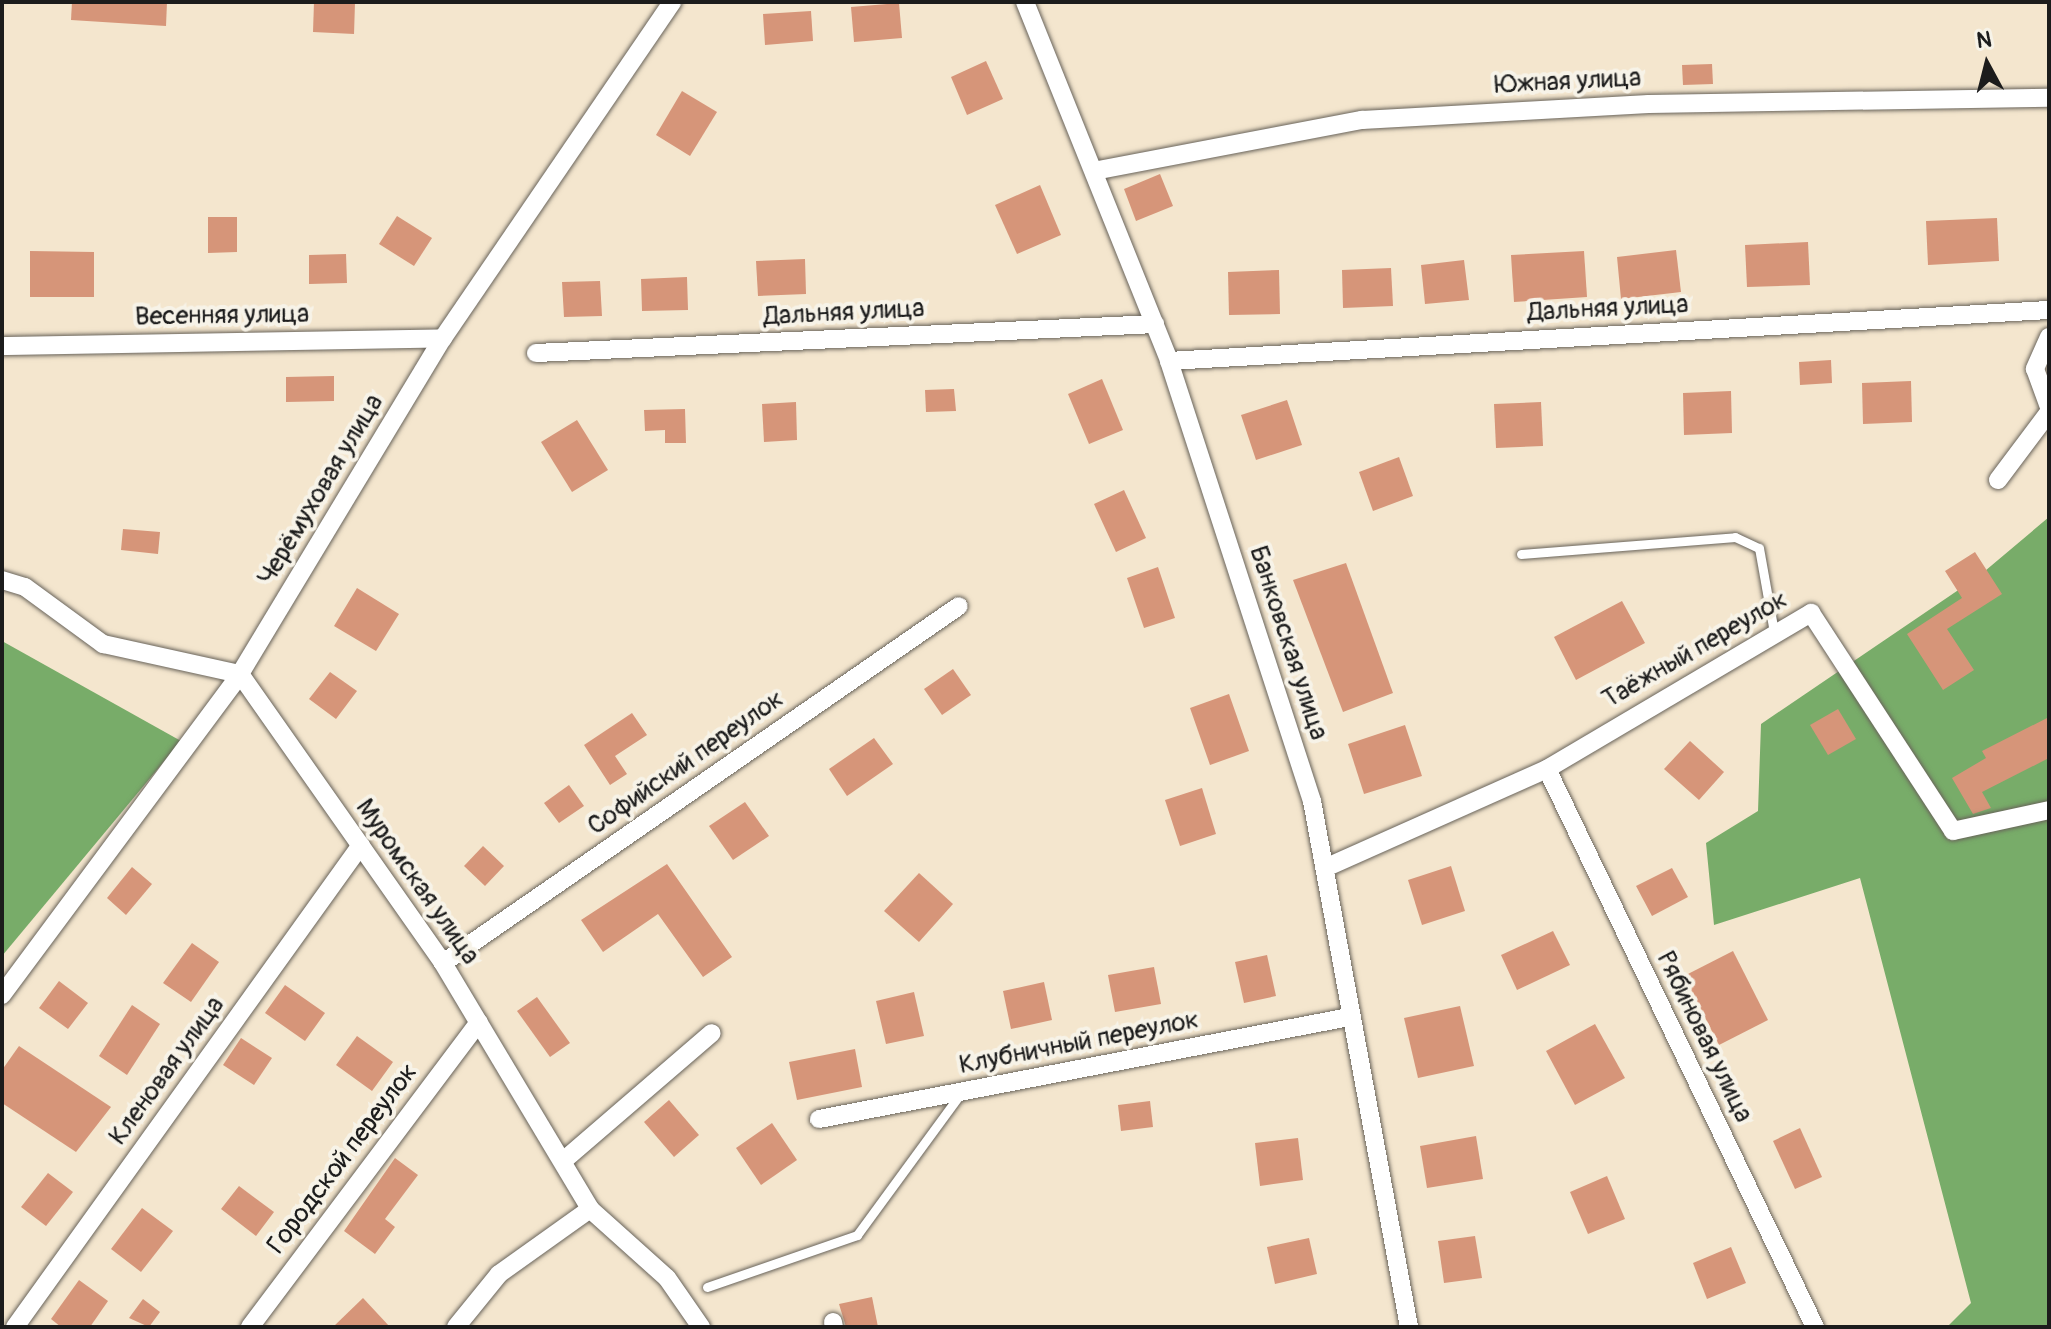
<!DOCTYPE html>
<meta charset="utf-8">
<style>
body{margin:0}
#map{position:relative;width:2051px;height:1329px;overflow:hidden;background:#f4e6ce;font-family:Pangolin,sans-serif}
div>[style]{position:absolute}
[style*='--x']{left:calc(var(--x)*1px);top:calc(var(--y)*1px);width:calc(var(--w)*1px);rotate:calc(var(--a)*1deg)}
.forest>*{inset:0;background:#78ac69}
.building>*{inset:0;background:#d69579}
.roads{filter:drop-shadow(0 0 2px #68635a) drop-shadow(0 0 2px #68635a)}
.service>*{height:9px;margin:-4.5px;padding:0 4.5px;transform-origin:4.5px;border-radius:4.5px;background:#fff}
.minor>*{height:18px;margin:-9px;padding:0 9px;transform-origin:9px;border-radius:9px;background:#fff}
span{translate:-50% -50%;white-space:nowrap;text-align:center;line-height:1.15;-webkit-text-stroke:8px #f7f3e8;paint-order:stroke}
.street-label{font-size:26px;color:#1c1c1c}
.frame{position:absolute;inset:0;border:4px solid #1c1c1c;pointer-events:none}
.north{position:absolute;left:1947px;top:24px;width:80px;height:80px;-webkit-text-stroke:6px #f7f3e8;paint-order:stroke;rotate:353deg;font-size:22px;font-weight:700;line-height:32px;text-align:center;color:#1c1c1c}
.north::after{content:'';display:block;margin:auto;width:28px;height:36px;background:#1c1c1c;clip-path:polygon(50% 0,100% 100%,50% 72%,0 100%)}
</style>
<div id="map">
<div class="forest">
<i style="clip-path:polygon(2049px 517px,2049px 1327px,1947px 1327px,1971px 1303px,1860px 878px,1714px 925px,1706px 843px,1758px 811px,1761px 724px,1979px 576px)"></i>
<i style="clip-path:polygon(2px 641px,181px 741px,2px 956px)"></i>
</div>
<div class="building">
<i style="clip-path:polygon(72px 2px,167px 2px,166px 26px,71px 20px)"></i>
<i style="clip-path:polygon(314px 2px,355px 2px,354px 34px,313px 32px)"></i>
<i style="clip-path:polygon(899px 3px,902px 38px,854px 42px,851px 7px)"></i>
<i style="clip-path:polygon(811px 11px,813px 41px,765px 45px,763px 14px)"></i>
<i style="clip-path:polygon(986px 61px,1003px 99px,967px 115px,951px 77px)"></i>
<i style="clip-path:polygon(1712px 64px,1713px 84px,1683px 85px,1682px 65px)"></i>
<i style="clip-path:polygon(682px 91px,717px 112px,690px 156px,656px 135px)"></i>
<i style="clip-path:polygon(1160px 174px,1173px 206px,1136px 221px,1124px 189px)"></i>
<i style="clip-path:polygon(1040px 185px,1061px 235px,1017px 254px,995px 205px)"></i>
<i style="clip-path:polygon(397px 216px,432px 238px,414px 266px,379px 244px)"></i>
<i style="clip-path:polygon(208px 217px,237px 217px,237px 252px,208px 253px)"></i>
<i style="clip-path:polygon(1997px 218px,1999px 261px,1928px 265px,1926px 221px)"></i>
<i style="clip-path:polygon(1808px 242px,1810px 285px,1747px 287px,1745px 245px)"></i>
<i style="clip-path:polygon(1676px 250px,1681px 292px,1621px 299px,1617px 257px)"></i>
<i style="clip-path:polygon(30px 251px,94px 252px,94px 297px,30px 297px)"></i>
<i style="clip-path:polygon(1584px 251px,1587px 297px,1514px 302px,1511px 255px)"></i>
<i style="clip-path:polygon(346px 254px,347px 283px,309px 284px,309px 255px)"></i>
<i style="clip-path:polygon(805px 259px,806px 294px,758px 296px,756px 261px)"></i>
<i style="clip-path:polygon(1464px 260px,1469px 300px,1425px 304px,1421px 265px)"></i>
<i style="clip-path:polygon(1391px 268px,1393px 306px,1343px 308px,1342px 270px)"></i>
<i style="clip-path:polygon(1279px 270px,1280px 314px,1229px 315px,1228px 272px)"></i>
<i style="clip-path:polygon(687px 277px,688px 310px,642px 311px,641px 279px)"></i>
<i style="clip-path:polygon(600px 281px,602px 316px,564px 317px,562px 282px)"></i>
<i style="clip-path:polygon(1831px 360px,1832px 383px,1800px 385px,1799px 362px)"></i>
<i style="clip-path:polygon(334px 376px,334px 401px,286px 402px,286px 377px)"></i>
<i style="clip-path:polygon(1102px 379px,1123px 430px,1089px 444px,1068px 394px)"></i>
<i style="clip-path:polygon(1911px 381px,1912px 422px,1863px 424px,1862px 383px)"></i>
<i style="clip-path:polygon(954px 389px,956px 411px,926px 412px,925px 390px)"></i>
<i style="clip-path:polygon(1731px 391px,1732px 433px,1684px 435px,1683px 393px)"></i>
<i style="clip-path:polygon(1287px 400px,1302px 445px,1256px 460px,1241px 415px)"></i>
<i style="clip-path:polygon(796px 402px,797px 440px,764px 442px,762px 404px)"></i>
<i style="clip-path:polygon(1541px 402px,1543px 446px,1496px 448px,1494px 404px)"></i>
<i style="clip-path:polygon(685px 409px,686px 443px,665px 443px,665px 430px,645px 431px,644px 410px)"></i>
<i style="clip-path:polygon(577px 420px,608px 470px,572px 492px,541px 442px)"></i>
<i style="clip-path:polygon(1399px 457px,1413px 496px,1373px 511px,1359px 472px)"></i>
<i style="clip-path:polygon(1124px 490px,1146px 538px,1116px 552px,1094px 504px)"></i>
<i style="clip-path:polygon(123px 529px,160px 532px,158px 554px,121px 550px)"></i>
<i style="clip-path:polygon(1975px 552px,2002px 594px,1947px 629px,1974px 670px,1943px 690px,1907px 634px,1962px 598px,1945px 571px)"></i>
<i style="clip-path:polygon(1346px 563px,1393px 693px,1343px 712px,1293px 580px)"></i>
<i style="clip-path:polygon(1158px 567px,1175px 618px,1144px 628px,1127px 578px)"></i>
<i style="clip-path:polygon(357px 588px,399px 614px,376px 651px,334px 626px)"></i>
<i style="clip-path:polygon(1622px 601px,1645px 643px,1576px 680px,1554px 637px)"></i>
<i style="clip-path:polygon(953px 669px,971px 695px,942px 715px,924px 689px)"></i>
<i style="clip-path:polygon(330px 672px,357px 691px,336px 719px,309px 699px)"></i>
<i style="clip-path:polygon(1229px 694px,1249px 751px,1210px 765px,1190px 708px)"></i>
<i style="clip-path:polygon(1838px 709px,1856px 739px,1828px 755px,1810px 725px)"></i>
<i style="clip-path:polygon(632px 713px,647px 735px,615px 756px,627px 774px,610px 785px,584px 745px)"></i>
<i style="clip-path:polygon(2049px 717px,2049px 758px,1982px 792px,1991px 808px,1973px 814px,1952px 778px,1986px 758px,1982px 751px)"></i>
<i style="clip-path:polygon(1405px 725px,1422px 776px,1364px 794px,1348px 744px)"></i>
<i style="clip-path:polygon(874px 738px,893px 764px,847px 796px,829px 769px)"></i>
<i style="clip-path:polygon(1690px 741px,1724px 772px,1699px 800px,1664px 769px)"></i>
<i style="clip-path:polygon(569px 785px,584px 806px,559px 823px,544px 803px)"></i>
<i style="clip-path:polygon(1202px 788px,1216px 834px,1180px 846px,1165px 800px)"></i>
<i style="clip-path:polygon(745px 802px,769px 836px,733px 860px,709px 826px)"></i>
<i style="clip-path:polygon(483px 846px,504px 866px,485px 886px,464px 866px)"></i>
<i style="clip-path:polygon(667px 864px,732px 957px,703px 977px,658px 914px,603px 952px,581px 920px)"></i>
<i style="clip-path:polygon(1451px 866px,1465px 911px,1422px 925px,1408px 880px)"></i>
<i style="clip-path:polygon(132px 867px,152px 884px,126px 915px,107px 898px)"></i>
<i style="clip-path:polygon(1672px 868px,1688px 897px,1652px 916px,1636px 886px)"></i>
<i style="clip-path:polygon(919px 873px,953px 904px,919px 942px,884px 911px)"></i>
<i style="clip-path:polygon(1553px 931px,1570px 965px,1517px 990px,1501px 955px)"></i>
<i style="clip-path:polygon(192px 943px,219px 962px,191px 1002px,163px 983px)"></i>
<i style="clip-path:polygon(1733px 951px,1768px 1020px,1719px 1045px,1684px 976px)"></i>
<i style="clip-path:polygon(1267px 955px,1276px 996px,1244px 1003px,1235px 962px)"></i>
<i style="clip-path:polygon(1154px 967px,1161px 1004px,1115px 1012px,1108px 975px)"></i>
<i style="clip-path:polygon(59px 981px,88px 1003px,68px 1029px,39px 1008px)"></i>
<i style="clip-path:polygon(1044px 982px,1052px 1020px,1011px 1029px,1003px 991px)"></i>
<i style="clip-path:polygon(285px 985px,325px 1013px,305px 1041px,265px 1013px)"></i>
<i style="clip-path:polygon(914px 992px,924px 1036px,886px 1044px,876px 1001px)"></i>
<i style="clip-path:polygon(537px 997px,570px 1043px,550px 1057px,517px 1011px)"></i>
<i style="clip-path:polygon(132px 1005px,160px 1024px,127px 1075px,99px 1056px)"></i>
<i style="clip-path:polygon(1460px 1006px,1474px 1066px,1418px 1078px,1404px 1018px)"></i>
<i style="clip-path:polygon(1595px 1024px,1625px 1078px,1575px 1105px,1546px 1051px)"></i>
<i style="clip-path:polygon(357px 1036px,393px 1062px,372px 1091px,336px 1065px)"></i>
<i style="clip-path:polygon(241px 1038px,272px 1058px,254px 1085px,223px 1065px)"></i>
<i style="clip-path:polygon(19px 1046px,111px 1107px,76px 1152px,2px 1103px,2px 1070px)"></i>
<i style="clip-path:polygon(855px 1049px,862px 1087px,797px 1100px,789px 1062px)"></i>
<i style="clip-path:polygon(669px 1100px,699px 1135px,674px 1157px,644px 1122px)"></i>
<i style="clip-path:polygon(1150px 1101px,1153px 1127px,1121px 1131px,1118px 1105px)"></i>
<i style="clip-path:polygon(772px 1123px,797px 1160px,761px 1185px,736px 1148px)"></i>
<i style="clip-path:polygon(1800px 1128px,1822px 1177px,1795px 1189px,1773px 1141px)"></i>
<i style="clip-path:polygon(1476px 1136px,1483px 1179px,1427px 1188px,1420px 1146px)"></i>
<i style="clip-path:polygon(1298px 1138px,1303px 1180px,1260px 1186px,1255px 1143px)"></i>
<i style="clip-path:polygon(395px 1158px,418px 1175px,385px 1219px,395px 1227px,375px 1254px,344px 1231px)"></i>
<i style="clip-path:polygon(48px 1173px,73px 1192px,46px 1226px,21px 1207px)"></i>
<i style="clip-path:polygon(1607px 1176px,1625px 1219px,1588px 1234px,1570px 1192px)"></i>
<i style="clip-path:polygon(239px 1186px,274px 1212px,256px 1236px,221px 1209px)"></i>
<i style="clip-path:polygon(142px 1208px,173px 1231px,141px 1272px,111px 1249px)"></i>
<i style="clip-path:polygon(1475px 1236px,1482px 1278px,1444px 1283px,1438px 1241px)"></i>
<i style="clip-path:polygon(1309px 1238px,1317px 1274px,1275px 1284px,1267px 1247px)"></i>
<i style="clip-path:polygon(1731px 1247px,1746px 1283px,1707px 1299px,1693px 1263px)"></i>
<i style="clip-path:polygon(79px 1280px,108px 1301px,90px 1327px,61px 1327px,51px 1319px)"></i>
<i style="clip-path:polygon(872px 1297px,878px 1327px,846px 1327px,839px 1304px)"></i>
<i style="clip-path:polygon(363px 1298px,390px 1327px,333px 1327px)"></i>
<i style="clip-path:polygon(143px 1299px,160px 1312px,149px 1327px,129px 1318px)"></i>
</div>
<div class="roads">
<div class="service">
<i style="--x:1521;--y:554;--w:215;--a:-4.5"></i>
<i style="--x:1735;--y:537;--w:26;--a:25"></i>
<i style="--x:1759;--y:548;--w:85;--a:79.9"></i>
<i style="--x:707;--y:1287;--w:159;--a:-19.1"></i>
<i style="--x:857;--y:1235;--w:176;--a:-53.8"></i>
</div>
<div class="minor">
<i style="--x:1025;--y:2;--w:387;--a:68.1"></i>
<i style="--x:1169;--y:361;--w:463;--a:72"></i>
<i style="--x:1312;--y:801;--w:535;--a:79.55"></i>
<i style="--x:1094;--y:171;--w:273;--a:-10.8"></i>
<i style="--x:1362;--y:120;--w:287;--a:-3.2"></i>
<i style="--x:1649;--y:104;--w:400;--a:-0.9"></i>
<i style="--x:2049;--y:337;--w:35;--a:114"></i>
<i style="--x:2035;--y:369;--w:40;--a:69.8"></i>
<i style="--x:2;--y:346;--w:441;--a:-1"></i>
<i style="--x:536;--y:353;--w:620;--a:-2.68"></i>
<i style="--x:1169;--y:361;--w:881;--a:-3.32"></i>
<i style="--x:1998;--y:480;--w:85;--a:-53.1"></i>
<i style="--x:2;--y:580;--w:24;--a:17"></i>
<i style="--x:25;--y:587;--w:97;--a:36.2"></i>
<i style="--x:103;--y:644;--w:140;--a:12.4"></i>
<i style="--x:240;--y:674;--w:353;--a:54.9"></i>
<i style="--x:443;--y:963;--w:287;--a:59.1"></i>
<i style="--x:590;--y:1209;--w:103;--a:41.9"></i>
<i style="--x:667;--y:1278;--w:60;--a:55.2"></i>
<i style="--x:1547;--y:769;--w:619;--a:64.35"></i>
<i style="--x:1327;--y:867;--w:241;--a:-24"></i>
<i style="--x:1547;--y:769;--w:307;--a:-30.6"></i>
<i style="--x:1811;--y:613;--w:260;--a:56.9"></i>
<i style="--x:1953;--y:831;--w:98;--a:-12.3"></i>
<i style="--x:443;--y:963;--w:627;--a:-34.68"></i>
<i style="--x:2;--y:995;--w:400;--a:-53.4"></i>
<i style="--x:240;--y:674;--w:393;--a:-58.9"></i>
<i style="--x:443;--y:338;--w:407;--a:-55.7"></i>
<i style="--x:819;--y:1119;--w:540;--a:-10.89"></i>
<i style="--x:563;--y:1161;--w:196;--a:-40.7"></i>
<i style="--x:833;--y:1322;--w:5;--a:79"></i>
<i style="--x:15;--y:1327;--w:593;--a:-54.33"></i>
<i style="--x:250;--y:1327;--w:381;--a:-53.1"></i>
<i style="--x:456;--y:1327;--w:68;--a:-50.9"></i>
<i style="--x:499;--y:1274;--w:112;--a:-35.5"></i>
</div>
</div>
<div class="street-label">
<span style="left:1568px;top:82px;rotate:-3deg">Южная улица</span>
<span style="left:1608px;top:309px;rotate:-3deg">Дальняя улица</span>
<span style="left:844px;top:313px;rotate:-3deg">Дальняя улица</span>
<span style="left:222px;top:316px;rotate:-1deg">Весенняя улица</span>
<span style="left:321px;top:490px;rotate:-59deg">Черёмуховая улица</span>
<span style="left:1288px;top:643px;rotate:72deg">Банковская улица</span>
<span style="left:1695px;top:650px;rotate:-30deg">Таёжный переулок</span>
<span style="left:686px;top:763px;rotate:-35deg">Софийский переулок</span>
<span style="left:417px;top:882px;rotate:55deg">Муромская улица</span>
<span style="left:1704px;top:1037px;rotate:64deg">Рябиновая улица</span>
<span style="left:1079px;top:1043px;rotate:-11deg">Клубничный переулок</span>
<span style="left:167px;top:1071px;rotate:-54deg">Кленовая улица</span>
<span style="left:343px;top:1159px;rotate:-53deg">Городской переулок</span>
</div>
<div class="frame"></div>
<div class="north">N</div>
</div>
